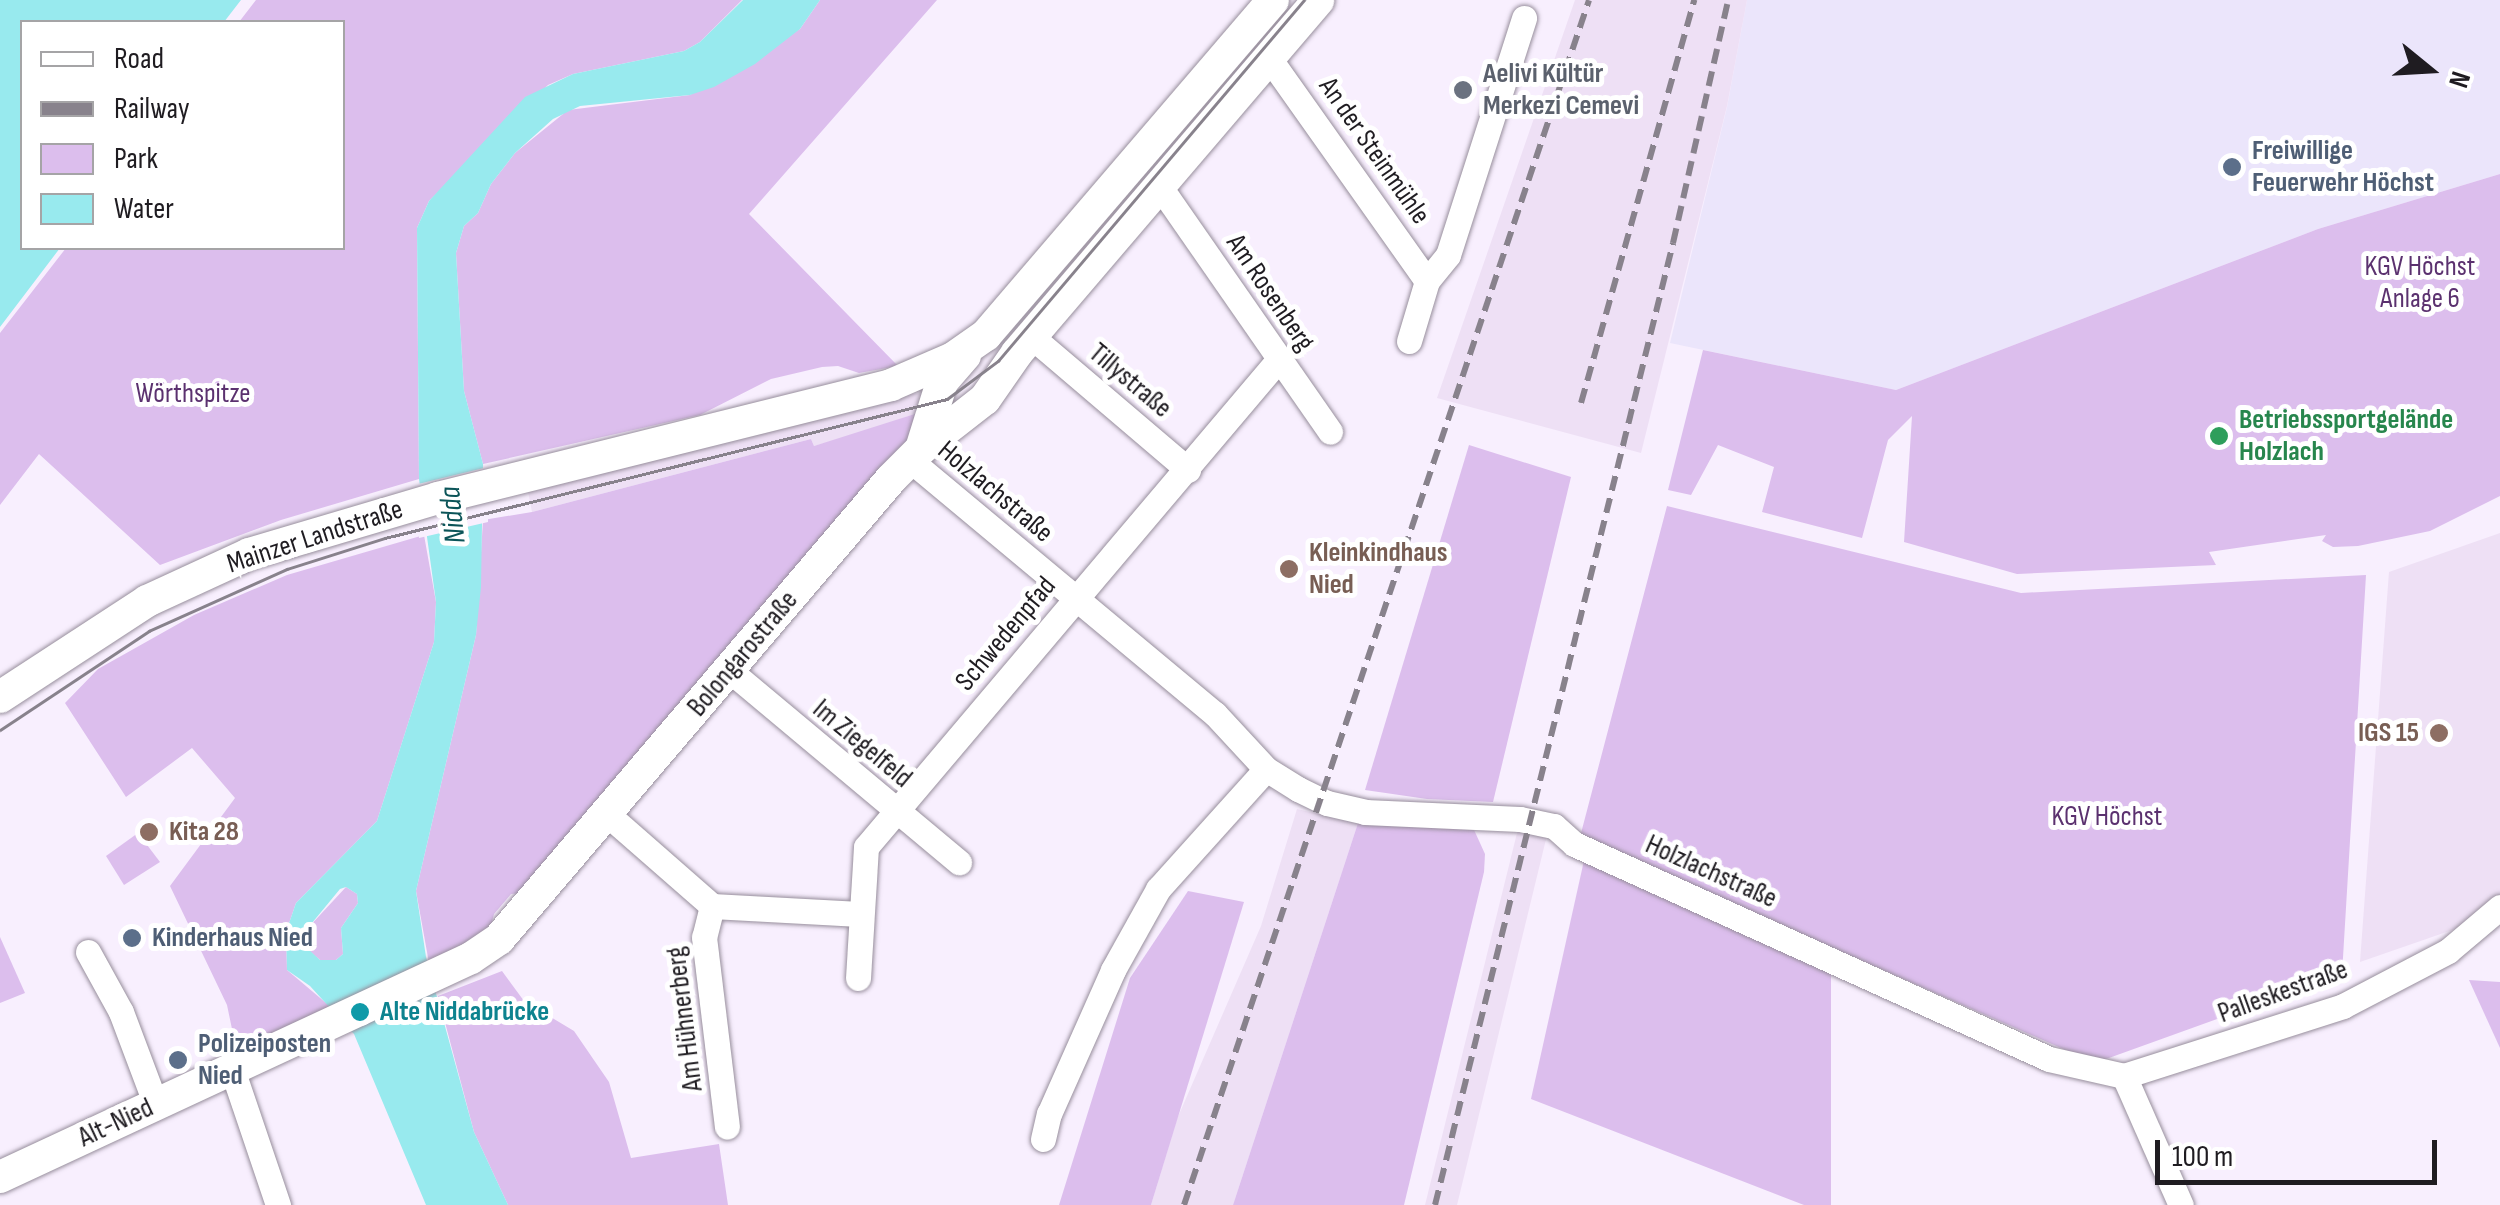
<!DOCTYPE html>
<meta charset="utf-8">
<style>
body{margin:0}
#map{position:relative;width:2500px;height:1205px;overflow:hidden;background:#f8effe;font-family:"Sofia Sans Condensed",sans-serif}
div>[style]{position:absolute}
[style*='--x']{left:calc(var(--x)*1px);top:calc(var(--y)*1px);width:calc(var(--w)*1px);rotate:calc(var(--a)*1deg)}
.commercial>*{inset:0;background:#ebe5fb}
.built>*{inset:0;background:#eee0f5}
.green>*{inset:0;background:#dcbeed}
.water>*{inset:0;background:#98eaee}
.pier>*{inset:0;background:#f8effe}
.roads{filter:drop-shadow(0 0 2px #978e9c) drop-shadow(0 0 2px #978e9c)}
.minor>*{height:25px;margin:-12.5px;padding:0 12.5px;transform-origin:12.5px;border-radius:12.5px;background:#fff}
.major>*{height:32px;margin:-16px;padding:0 16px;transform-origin:16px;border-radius:16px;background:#fff}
.tram>*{height:2.5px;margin:-1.25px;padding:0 1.25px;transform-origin:1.25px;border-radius:1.25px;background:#88828c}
.rail>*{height:6px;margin-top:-3px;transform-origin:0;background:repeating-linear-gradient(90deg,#88828c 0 15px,transparent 0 23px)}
.dots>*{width:28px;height:28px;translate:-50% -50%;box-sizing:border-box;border:5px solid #fff;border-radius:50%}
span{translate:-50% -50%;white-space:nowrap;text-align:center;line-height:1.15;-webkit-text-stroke:10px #fff;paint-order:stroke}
.worship-label{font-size:28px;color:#5b616d;font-weight:700}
.left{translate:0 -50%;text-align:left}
.street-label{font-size:28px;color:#1f1c21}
.service-label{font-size:28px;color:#4e5e75;font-weight:700}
.park-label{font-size:28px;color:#5b316f}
.leisure-label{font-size:28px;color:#27864d;font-weight:700}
.education-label{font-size:28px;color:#785e54;font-weight:700}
.right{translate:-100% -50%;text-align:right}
.culture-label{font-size:28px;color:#0d838f;font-weight:700}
.water-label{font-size:30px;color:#0b5458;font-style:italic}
.legend{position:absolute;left:20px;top:20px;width:325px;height:230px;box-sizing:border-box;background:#fff;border:2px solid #a5a4a6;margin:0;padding:12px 18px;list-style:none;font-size:30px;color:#1f1c21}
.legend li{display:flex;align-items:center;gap:20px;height:50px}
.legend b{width:50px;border:2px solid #a5a4a6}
.north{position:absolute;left:2380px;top:20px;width:100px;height:100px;-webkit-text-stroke:8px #fff;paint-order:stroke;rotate:108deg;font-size:28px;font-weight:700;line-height:40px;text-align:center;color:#1f1c21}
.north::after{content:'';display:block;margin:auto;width:35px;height:45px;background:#1f1c21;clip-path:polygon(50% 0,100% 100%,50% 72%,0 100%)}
.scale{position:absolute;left:2155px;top:1140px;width:282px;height:45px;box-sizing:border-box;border:5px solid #1f1c21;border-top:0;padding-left:12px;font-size:30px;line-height:35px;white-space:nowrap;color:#1f1c21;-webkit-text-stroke:8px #fff;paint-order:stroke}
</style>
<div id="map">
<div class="commercial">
<i style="clip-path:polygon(1747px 0,2500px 0,2500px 174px,2318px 229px,1896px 390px,1670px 343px,1727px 107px)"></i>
</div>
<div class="built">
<i style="clip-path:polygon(1575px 0,1747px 0,1727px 106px,1641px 453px,1437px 398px)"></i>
<i style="clip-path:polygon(929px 393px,926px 410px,860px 433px,814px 446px,811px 439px,532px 512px,528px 491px,893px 395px)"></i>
<i style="clip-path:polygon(2500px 533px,2500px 895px,2458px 928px,2360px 962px,2389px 572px)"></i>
<i style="clip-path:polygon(1297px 809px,1358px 823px,1233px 1205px,1151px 1205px,1177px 1119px,1261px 926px)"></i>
<i style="clip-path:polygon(1519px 825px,1548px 831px,1457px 1205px,1425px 1205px)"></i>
</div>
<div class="green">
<i style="clip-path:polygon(256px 0,742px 0,700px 42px,684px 51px,573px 74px,548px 85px,429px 201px,417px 228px,419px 479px,281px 520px,160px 565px,39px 454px,0 505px,0 333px,66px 248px,342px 248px,342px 22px,239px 22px)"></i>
<i style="clip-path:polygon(820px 0,937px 0,749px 214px,898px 366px,859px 373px,838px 366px,822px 367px,771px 379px,700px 415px,483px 464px,464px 391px,456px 253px,464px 226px,478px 213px,491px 184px,515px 153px,568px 110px,690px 95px,800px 29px)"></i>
<i style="clip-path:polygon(2500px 174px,2500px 496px,2430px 531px,2358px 546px,2333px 547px,2322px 541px,2326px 535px,2209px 552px,2216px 565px,2017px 574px,1904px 542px,1912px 416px,1888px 440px,1862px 538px,1762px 512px,1774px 467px,1718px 445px,1691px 495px,1668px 490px,1703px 350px,1896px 390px,2318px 229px)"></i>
<i style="clip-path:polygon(921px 412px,925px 420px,521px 893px,511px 894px,494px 914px,490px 929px,429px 963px,416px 891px,476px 635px,483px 520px,532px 512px,811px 439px,814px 446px)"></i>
<i style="clip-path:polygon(1469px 445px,1571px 477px,1493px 802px,1427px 799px,1365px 790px)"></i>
<i style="clip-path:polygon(1667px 506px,2021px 593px,2366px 575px,2342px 974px,2095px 1063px,1580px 837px)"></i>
<i style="clip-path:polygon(424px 535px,436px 602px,434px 642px,377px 821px,296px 903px,286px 932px,287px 970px,332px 1008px,237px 1053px,227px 1005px,170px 886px,235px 798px,192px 748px,126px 797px,65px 703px,98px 669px,194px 615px,287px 575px)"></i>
<i style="clip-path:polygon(1470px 821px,1485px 854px,1484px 872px,1404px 1205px,1233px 1205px,1358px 823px)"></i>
<i style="clip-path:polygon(138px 833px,160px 862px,124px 885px,106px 856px)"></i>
<i style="clip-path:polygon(1585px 856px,1831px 972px,1831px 1205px,1804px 1205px,1531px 1099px)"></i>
<i style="clip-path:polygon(346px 887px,357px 894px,358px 903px,341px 928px,343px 954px,336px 960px,320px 960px,307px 949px,307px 929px)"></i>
<i style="clip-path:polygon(1188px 891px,1244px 902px,1151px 1205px,1059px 1205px,1130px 978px)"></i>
<i style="clip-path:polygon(0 937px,25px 993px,0 1003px)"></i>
<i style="clip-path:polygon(502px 971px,524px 1001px,574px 1031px,609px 1082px,631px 1158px,719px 1144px,728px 1205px,508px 1205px,474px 1132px,438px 996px)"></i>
<i style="clip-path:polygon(2469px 980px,2500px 982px,2500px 1048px)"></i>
</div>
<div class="water">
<i style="clip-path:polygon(0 0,241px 0,224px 22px,22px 22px,22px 248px,60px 248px,0 327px)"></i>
<i style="clip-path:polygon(evenodd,743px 0,820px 0,800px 29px,755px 64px,714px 87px,690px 95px,580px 106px,553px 119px,515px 153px,491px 184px,478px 213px,464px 226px,456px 253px,464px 391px,483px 464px,481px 587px,476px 635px,416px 891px,426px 957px,474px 1132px,508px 1205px,426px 1205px,354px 1034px,310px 986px,287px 970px,286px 932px,296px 903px,377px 821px,434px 642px,436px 602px,419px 479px,417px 228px,429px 201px,525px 97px,573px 74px,684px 51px,700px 42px,743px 0,346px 887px,357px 894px,358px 903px,341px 928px,343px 954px,336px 960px,320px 960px,308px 949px,307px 929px,340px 889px,346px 887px)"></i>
</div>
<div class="pier">
<i style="clip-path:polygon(488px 467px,488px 522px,419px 538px,414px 485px)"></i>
</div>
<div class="roads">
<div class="minor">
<i style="--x:1269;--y:58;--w:273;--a:54.7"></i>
<i style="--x:1160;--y:187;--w:298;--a:55.2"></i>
<i style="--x:1032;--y:337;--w:205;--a:40.4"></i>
<i style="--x:1409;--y:341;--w:63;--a:-73.3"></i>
<i style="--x:1427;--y:281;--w:33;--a:-51"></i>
<i style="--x:1448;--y:255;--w:249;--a:-72.2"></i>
<i style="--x:910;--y:460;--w:397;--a:39.8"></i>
<i style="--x:1215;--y:714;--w:75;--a:47.2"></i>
<i style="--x:1266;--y:769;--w:38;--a:32"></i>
<i style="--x:1298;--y:789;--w:32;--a:26"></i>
<i style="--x:1327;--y:803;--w:39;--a:13"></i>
<i style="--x:1365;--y:812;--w:155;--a:2.6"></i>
<i style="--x:1520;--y:819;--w:35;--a:12"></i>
<i style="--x:1554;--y:826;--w:27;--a:42"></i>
<i style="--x:1574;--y:844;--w:521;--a:24.35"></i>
<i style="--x:2049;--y:1059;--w:77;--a:12.8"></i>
<i style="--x:2124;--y:1076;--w:230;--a:-17.7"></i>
<i style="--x:2343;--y:1006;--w:119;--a:-27.6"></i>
<i style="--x:2448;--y:951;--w:68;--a:-40.2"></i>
<i style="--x:729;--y:670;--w:300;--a:39.9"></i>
<i style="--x:607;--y:814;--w:140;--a:41.2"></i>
<i style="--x:712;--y:906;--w:148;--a:3.1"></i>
<i style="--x:712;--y:906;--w:32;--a:104"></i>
<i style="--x:704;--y:937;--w:191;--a:83.1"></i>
<i style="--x:88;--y:952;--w:68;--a:61.2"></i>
<i style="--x:121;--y:1012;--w:99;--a:69.4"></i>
<i style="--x:858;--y:978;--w:131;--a:-86.5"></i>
<i style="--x:866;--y:847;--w:639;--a:-49.76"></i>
<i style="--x:232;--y:1069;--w:144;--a:71.3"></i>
<i style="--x:2124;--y:1076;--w:141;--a:66.2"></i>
<i style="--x:1043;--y:1139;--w:26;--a:-77"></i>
<i style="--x:1049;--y:1114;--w:158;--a:-66"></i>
<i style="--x:1113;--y:970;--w:93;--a:-60.9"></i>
<i style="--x:1158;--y:889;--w:161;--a:-48"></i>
</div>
<div class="major">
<i style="--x:921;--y:449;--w:70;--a:-72.6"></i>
<i style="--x:942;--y:382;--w:35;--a:-49"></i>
<i style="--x:0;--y:697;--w:176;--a:-33.1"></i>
<i style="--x:147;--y:601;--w:112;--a:-24.7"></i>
<i style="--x:249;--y:554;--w:197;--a:-16.5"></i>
<i style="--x:438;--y:498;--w:467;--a:-14"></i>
<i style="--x:891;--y:385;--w:68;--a:-23.5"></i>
<i style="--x:953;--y:358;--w:40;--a:-34.9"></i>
<i style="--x:986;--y:335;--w:441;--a:-49.4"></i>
<i style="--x:0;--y:1177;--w:519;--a:-24.94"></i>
<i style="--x:471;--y:958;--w:34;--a:-34"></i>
<i style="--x:499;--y:939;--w:604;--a:-49.56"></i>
<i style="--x:891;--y:479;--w:42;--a:-45"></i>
<i style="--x:921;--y:449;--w:81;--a:-38"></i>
<i style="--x:985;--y:399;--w:56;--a:-55.2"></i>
<i style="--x:1017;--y:353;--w:464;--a:-49.5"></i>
</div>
</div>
<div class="tram">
<i style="--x:0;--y:730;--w:179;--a:-33.6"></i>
<i style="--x:149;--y:631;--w:151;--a:-24.2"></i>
<i style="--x:287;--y:569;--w:103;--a:-17.6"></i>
<i style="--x:385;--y:538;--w:579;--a:-13.89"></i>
<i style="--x:947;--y:399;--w:64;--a:-36.7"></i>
<i style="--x:998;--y:361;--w:473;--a:-49.7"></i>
</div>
<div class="rail">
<i style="--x:1581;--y:403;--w:419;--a:-74.3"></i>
<i style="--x:1184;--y:1205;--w:1271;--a:-71.42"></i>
<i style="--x:1435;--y:1205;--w:991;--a:-76.1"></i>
<i style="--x:1673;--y:243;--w:249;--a:-77.2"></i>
</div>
<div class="dots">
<i style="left:1463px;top:90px;background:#6b7280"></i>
<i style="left:2232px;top:167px;background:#5c6f8a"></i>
<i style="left:2219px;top:436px;background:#2e9e5b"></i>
<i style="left:1289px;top:569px;background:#8d6e63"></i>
<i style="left:2439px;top:733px;background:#8d6e63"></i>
<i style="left:149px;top:832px;background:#8d6e63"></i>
<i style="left:132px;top:938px;background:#5c6f8a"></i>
<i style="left:360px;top:1012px;background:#0f9aa8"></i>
<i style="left:178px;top:1060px;background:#5c6f8a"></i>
</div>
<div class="worship-label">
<span class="left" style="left:1483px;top:90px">Aelivi Kültür<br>Merkezi Cemevi</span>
</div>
<div class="street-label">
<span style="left:1374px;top:151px;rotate:55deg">An der Steinmühle</span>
<span style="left:1270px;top:293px;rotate:56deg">Am Rosenberg</span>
<span style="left:1130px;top:381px;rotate:40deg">Tillystraße</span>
<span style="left:995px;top:492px;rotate:40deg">Holzlachstraße</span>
<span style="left:315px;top:537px;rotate:-18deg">Mainzer Landstraße</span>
<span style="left:1006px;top:634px;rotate:-50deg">Schwedenpfad</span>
<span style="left:743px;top:654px;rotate:-50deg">Bolongarostraße</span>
<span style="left:862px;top:744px;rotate:40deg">Im Ziegelfeld</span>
<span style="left:1711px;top:872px;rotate:24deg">Holzlachstraße</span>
<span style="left:2283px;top:992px;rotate:-20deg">Palleskestraße</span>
<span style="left:685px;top:1019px;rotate:-97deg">Am Hühnerberg</span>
<span style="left:116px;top:1123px;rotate:-25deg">Alt-Nied</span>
</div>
<div class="service-label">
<span class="left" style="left:2252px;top:167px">Freiwillige<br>Feuerwehr Höchst</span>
<span class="left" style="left:152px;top:938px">Kinderhaus Nied</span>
<span class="left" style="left:198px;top:1060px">Polizeiposten<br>Nied</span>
</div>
<div class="park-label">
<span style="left:2420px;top:283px">KGV Höchst<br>Anlage 6</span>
<span style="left:193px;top:394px">Wörthspitze</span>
<span style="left:2107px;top:817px">KGV Höchst</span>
</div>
<div class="leisure-label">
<span class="left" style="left:2239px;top:436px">Betriebssportgelände<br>Holzlach</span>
</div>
<div class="education-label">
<span class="left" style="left:1309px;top:569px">Kleinkindhaus<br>Nied</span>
<span class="right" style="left:2419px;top:733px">IGS 15</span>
<span class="left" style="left:169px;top:832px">Kita 28</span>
</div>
<div class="culture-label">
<span class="left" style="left:380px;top:1012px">Alte Niddabrücke</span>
</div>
<div class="water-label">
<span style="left:453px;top:515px;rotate:-96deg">Nidda</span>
</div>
<ul class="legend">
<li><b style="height:12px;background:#fff"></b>Road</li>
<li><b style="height:12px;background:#88828c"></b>Railway</li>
<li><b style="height:28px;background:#dcbeed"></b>Park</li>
<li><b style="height:28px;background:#98eaee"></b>Water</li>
</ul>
<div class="north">N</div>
<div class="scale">100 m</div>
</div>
